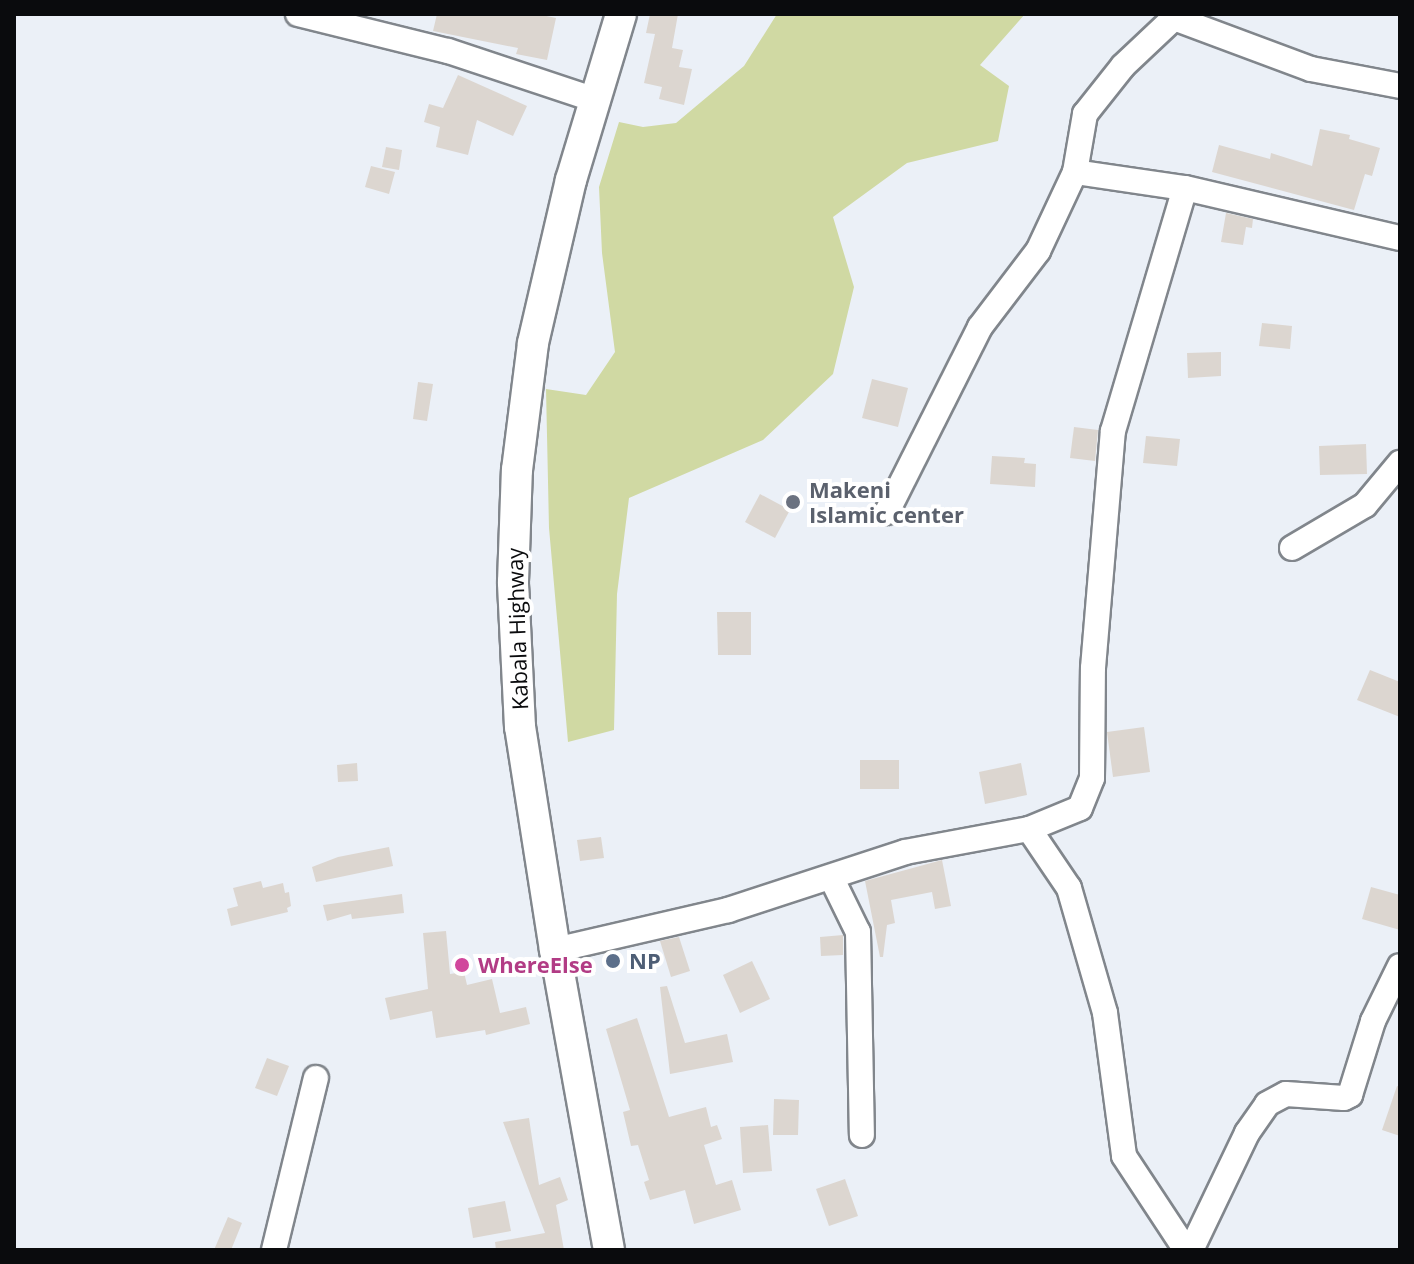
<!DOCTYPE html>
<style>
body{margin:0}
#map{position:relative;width:1414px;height:1264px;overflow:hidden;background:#ebf0f7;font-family:"Open Sans",sans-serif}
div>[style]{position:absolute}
.green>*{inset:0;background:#d0d9a3}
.building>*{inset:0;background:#dcd6d0}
.roads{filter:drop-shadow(2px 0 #81868c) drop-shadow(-2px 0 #81868c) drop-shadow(0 2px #81868c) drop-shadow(0 -2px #81868c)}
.minor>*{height:24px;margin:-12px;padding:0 12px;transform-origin:12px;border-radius:12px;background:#fff}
.major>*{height:30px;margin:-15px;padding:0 15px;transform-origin:15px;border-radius:15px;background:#fff}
.dots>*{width:22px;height:22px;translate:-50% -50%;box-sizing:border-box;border:4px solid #fff;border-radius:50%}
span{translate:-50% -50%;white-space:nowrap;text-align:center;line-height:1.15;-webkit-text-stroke:8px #fff;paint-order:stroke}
.worship-label{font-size:22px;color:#5b616d;font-weight:700}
.left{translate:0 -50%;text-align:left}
.street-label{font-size:22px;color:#0a0b0d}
.service-label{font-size:22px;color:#4e5e75;font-weight:700}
.hotel-label{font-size:22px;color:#b23c85;font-weight:700}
.frame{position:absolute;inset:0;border:16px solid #0a0b0d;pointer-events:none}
</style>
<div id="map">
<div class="green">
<i style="clip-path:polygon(777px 14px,1025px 14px,980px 65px,1009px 86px,998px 141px,907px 163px,833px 217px,854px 287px,833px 374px,763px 440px,629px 498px,617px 594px,614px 730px,568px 742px,549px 528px,546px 389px,586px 395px,615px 352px,602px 253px,599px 187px,619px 122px,643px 127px,676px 123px,744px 66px)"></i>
</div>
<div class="building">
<i style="clip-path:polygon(437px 14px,537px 14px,556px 18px,547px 60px,516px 54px,518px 48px,433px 31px)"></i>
<i style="clip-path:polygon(650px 14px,678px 14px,672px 48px,683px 50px,679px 67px,692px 69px,684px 105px,659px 99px,662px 87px,644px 83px,655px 34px,646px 33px)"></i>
<i style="clip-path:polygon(458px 75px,527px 106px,513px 136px,477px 120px,468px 155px,436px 147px,440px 127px,424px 122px,429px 104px,443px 108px)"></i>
<i style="clip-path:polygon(1320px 129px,1350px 135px,1349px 139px,1380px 148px,1372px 176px,1365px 174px,1354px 210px,1212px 172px,1219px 145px,1270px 159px,1271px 153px,1312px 166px)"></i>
<i style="clip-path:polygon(386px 147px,402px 150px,399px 170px,382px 167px)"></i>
<i style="clip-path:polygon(371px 166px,395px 172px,389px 194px,365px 187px)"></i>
<i style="clip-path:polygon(1226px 213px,1253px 219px,1252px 228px,1246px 227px,1243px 245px,1221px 242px)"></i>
<i style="clip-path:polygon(1262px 323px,1292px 326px,1290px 349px,1259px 346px)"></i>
<i style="clip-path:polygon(1221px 352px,1221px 376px,1188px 378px,1187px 353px)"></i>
<i style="clip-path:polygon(872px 379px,908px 388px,898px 427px,862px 418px)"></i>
<i style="clip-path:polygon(418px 382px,433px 384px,427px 421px,413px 419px)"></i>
<i style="clip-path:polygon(1074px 427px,1098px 430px,1095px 461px,1070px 458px)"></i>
<i style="clip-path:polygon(1146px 436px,1180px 439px,1177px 466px,1143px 463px)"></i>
<i style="clip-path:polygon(1366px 444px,1367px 474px,1320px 475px,1319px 446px)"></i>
<i style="clip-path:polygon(992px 456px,1025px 458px,1024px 463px,1036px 464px,1035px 487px,990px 484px)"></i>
<i style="clip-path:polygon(760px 494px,790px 510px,775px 538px,745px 522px)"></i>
<i style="clip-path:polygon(717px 612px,751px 612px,751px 655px,718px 655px)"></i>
<i style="clip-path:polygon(1370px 670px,1400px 682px,1400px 717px,1357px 700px)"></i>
<i style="clip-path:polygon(1144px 727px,1150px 772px,1113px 777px,1107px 732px)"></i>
<i style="clip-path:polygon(860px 760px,899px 760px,899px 789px,860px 789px)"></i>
<i style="clip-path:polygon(357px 763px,358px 781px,338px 782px,337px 765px)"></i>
<i style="clip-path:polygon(1021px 763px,1027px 795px,985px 804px,979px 772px)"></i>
<i style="clip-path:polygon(601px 837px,604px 858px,580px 861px,577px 840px)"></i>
<i style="clip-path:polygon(389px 847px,393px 866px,316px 882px,312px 867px,338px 857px)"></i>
<i style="clip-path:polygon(942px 860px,951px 906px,935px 909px,932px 892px,891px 900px,895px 923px,887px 925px,883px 957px,880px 957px,865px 881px)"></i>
<i style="clip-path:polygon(261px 881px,263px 888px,283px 883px,285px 893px,289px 892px,291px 906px,287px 908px,288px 912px,231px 926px,227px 909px,238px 906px,233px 888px)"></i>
<i style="clip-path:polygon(1371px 887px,1400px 895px,1400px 930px,1362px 919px)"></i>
<i style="clip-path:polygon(402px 894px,404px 913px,352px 919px,351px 914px,327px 921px,323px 905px)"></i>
<i style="clip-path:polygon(446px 931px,450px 974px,464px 972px,467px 985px,492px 979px,500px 1013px,526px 1007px,530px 1024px,486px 1035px,485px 1030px,436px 1038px,432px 1011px,390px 1020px,385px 998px,428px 989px,423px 933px)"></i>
<i style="clip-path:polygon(843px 935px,843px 955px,821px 956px,820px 937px)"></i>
<i style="clip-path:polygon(679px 937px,690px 971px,671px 977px,660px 941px)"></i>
<i style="clip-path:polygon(752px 961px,770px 999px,740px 1013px,723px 975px)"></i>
<i style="clip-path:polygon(667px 986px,685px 1043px,727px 1034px,733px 1062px,670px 1074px,660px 987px)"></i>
<i style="clip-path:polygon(637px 1018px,669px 1117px,706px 1107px,711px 1127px,717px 1125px,722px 1139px,704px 1145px,716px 1185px,732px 1180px,741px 1210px,694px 1224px,685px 1190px,650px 1200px,644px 1182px,649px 1180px,638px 1145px,631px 1146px,623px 1112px,630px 1110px,606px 1029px)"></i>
<i style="clip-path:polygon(267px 1058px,289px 1066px,277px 1096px,255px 1088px)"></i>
<i style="clip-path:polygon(1397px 1086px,1400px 1087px,1400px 1136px,1382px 1130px)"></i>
<i style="clip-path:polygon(774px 1099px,799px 1100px,798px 1135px,773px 1135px)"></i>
<i style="clip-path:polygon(529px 1118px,539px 1185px,560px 1177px,568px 1200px,556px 1205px,564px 1250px,496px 1250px,495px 1242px,545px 1233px,503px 1122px)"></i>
<i style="clip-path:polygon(768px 1125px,772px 1171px,743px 1173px,740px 1127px)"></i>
<i style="clip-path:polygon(845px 1179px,858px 1216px,829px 1226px,816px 1189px)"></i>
<i style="clip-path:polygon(505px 1201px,511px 1231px,473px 1238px,468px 1208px)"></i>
<i style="clip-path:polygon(228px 1217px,242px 1223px,231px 1250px,214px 1250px)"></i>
</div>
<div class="roads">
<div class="minor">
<i style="left:298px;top:14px;width:154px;rotate:13.9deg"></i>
<i style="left:448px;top:51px;width:155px;rotate:18.4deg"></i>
<i style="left:1174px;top:14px;width:4px;rotate:90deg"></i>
<i style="left:1174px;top:18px;width:146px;rotate:20.4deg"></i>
<i style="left:1311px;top:69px;width:91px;rotate:10.8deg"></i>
<i style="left:1075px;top:172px;width:111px;rotate:8.3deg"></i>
<i style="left:1185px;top:188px;width:221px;rotate:13.1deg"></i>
<i style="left:887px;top:512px;width:207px;rotate:-63.3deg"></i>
<i style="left:980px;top:327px;width:96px;rotate:-52.7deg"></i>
<i style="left:1038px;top:251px;width:87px;rotate:-64.9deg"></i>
<i style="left:1075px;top:172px;width:59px;rotate:-80.2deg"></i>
<i style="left:1085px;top:114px;width:61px;rotate:-51.6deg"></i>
<i style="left:1123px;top:66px;width:70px;rotate:-43.3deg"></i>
<i style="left:1292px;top:548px;width:85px;rotate:-30.5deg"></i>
<i style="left:1365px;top:505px;width:55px;rotate:-50.2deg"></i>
<i style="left:1029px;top:829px;width:71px;rotate:55.9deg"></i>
<i style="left:1069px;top:888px;width:130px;rotate:73.9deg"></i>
<i style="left:1105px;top:1013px;width:144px;rotate:82.4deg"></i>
<i style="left:1124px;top:1156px;width:113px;rotate:56.6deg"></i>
<i style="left:831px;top:877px;width:61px;rotate:63.9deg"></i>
<i style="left:858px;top:932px;width:203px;rotate:88.9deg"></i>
<i style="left:555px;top:950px;width:178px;rotate:-13deg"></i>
<i style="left:728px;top:910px;width:186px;rotate:-18.1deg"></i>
<i style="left:905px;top:852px;width:126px;rotate:-10.5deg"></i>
<i style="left:1029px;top:829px;width:55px;rotate:-22.4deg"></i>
<i style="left:1080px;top:808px;width:32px;rotate:-68deg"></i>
<i style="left:1092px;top:778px;width:110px;rotate:-89.5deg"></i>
<i style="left:1093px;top:668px;width:238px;rotate:-85.2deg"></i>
<i style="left:1113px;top:431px;width:253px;rotate:-73.5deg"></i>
<i style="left:274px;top:1250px;width:177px;rotate:-76.3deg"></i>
<i style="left:1191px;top:1250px;width:130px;rotate:-64.4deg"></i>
<i style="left:1247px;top:1133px;width:35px;rotate:-55deg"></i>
<i style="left:1267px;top:1104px;width:21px;rotate:-28deg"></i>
<i style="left:1286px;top:1094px;width:58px;rotate:3.9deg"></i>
<i style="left:1344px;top:1098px;width:7px;rotate:-27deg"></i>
<i style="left:1350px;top:1095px;width:77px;rotate:-72.7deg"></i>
<i style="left:1373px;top:1021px;width:61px;rotate:-63.9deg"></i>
</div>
<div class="major">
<i style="left:609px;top:1250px;width:305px;rotate:-100.2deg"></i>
<i style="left:555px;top:950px;width:226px;rotate:-98.9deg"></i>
<i style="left:520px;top:727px;width:145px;rotate:-92.8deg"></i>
<i style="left:513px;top:582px;width:112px;rotate:-88deg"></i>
<i style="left:517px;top:470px;width:128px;rotate:-82.8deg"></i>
<i style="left:533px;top:343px;width:167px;rotate:-76.9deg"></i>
<i style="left:571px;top:180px;width:173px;rotate:-73.2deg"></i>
</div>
</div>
<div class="dots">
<i style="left:793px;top:502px;background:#6b7280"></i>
<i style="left:613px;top:961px;background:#5c6f8a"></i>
<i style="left:462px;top:965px;background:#d1479c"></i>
</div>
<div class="worship-label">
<span class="left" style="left:809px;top:502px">Makeni<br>Islamic center</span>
</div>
<div class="street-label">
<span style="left:517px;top:629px;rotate:-92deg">Kabala Highway</span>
</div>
<div class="service-label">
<span class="left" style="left:629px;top:961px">NP</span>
</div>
<div class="hotel-label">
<span class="left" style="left:478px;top:965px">WhereElse</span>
</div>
<div class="frame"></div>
</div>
